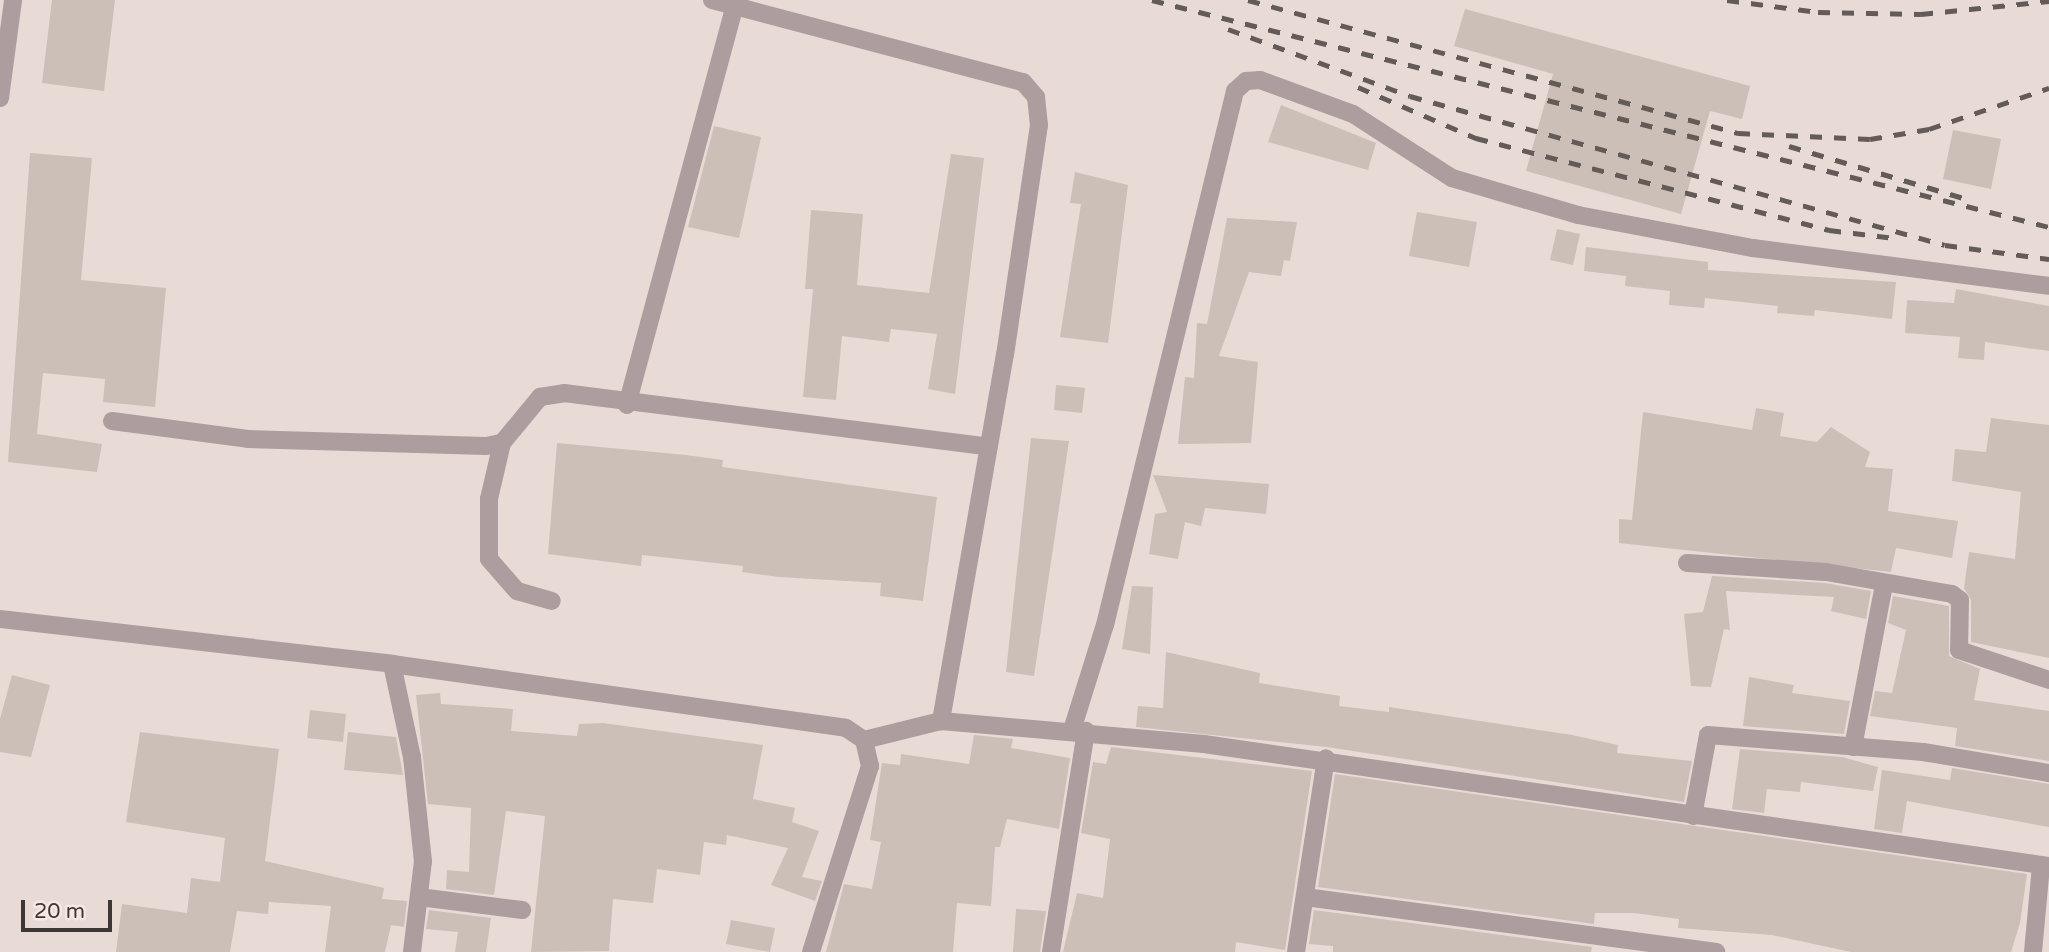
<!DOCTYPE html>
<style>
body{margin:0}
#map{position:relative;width:2049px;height:952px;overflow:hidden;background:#e8dbd6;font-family:"Varela Round",sans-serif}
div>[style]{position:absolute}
.building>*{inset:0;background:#cbbfb8}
.minor>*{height:18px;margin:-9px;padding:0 9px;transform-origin:9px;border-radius:9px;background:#ad9d9f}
.rail>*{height:5px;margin-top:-2.5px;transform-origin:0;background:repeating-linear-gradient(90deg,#625b58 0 12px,transparent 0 24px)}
span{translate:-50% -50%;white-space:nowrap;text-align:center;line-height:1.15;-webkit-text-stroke:5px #f6e8e3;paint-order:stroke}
.scale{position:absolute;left:21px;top:900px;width:91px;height:32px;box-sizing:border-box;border:4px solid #3d3735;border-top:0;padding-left:9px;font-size:21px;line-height:24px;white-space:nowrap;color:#3d3735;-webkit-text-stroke:5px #f6e8e3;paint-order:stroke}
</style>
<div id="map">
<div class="building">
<i style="clip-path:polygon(52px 0,115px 0,104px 91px,42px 83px)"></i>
<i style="clip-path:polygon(1465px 9px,1750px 86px,1742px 119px,1710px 111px,1681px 214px,1526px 171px,1553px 74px,1454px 46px)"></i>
<i style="clip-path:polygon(1281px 105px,1376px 143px,1368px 170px,1268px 142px)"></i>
<i style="clip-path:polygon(714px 126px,761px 137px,739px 238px,688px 227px)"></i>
<i style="clip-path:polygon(1953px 130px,2001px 139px,1991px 189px,1943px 179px)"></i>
<i style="clip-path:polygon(30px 153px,92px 158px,81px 280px,166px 288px,155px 407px,103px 402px,105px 379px,43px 373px,37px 434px,102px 444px,97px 472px,8px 462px)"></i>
<i style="clip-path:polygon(951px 154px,984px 158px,955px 394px,928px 389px,937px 334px,891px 329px,889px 342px,842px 336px,836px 400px,803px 397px,813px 289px,805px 289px,811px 210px,863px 214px,857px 285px,929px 293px)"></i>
<i style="clip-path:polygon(1075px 172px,1128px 185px,1108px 343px,1060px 337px,1081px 204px,1070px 203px)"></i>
<i style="clip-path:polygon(1417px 212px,1477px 222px,1469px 267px,1409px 256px)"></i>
<i style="clip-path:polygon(1227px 218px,1297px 222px,1290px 261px,1284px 260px,1281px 276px,1249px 272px,1219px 356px,1258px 362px,1251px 443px,1178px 444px,1185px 377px,1194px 378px,1197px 323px,1207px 324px)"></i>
<i style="clip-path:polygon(1557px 229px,1580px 234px,1573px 265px,1550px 260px)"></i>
<i style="clip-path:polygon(1586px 247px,1708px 262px,1708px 270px,1896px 282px,1892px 319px,1815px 310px,1814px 316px,1777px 313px,1778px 306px,1705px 298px,1704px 308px,1669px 305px,1670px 291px,1625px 286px,1626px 276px,1584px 271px)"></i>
<i style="clip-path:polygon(1956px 289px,2049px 306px,2049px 351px,1985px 342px,1984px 360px,1958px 358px,1960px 337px,1905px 333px,1907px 300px,1954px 303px)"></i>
<i style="clip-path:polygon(1056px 385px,1085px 388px,1082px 413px,1054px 410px)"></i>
<i style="clip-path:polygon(1756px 408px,1784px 413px,1780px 436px,1817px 442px,1831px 427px,1870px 452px,1865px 467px,1893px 469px,1888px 511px,1958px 521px,1952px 558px,1896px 548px,1891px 572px,1619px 543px,1619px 519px,1632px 520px,1643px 412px,1752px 430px)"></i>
<i style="clip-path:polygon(1991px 418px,2049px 425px,2049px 658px,1971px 642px,1971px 600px,1964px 588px,1969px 552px,2015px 559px,2021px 492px,1952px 481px,1955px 449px,1986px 452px)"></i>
<i style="clip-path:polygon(1031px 438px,1069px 441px,1034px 676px,1006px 672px)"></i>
<i style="clip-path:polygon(557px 443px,686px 455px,723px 460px,722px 467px,937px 497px,923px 601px,880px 596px,881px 583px,779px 577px,742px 572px,743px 566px,642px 555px,641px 566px,548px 554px)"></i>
<i style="clip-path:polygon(1153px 475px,1269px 484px,1266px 514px,1205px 508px,1201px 526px,1185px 522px,1178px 559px,1149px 554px,1155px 514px,1167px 512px)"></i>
<i style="clip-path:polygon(1712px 576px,1825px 583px,1871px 591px,1866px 619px,1831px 611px,1834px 597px,1726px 591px,1730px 630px,1724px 629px,1711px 687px,1691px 686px,1684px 614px,1703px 612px)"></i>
<i style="clip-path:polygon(1132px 586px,1153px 587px,1150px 654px,1122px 649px)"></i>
<i style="clip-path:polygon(1893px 596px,1949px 606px,1949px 656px,1980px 669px,1974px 700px,2049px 711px,2049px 761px,1955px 746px,1957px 728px,1870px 716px,1875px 691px,1892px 693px,1906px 630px,1888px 623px)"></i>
<i style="clip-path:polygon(1166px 652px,1260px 673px,1259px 683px,1340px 696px,1339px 706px,1389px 712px,1389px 707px,1572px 735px,1618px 745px,1617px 753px,1692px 761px,1684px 802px,1327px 747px,1136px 727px,1138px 706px,1163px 708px)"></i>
<i style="clip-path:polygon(12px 675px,50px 685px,31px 757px,0 752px,0 719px)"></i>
<i style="clip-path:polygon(1749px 677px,1794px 685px,1792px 693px,1850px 701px,1844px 734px,1743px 726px)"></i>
<i style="clip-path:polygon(440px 693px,441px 704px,513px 709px,511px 731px,577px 736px,579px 724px,603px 723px,763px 745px,753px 799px,795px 808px,792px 822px,819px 831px,802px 877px,822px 881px,815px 901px,771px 885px,788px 848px,727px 835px,726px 845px,704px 842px,700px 875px,657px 869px,653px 903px,613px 899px,609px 951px,531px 952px,545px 816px,506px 811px,494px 895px,446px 889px,447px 870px,469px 872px,471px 808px,428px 804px,416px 695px)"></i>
<i style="clip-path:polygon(310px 710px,346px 714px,343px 742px,307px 738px)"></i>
<i style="clip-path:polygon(140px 732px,279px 749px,265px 861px,384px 888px,382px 899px,407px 901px,404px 927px,391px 925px,385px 952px,325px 952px,331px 906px,269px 902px,268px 914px,237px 911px,230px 952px,116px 952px,122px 904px,187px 913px,191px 878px,220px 882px,225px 838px,126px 822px)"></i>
<i style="clip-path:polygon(348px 732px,396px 737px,403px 775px,344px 770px)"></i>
<i style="clip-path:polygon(974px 735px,1013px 739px,1011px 748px,1070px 758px,1059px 829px,1007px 819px,1000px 847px,995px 847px,991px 906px,957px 903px,953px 952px,826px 952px,844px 884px,872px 889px,881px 842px,870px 840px,882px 763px,900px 765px,901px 754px,969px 764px)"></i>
<i style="clip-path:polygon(1111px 747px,1312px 771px,1285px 950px,1236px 942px,1235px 952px,1063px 952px,1077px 893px,1103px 898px,1110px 839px,1081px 833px,1093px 762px,1106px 764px)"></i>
<i style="clip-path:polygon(1740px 749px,1842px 757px,1878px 767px,1873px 791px,1801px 782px,1800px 792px,1767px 789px,1764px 813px,1732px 809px)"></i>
<i style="clip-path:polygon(1952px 768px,2049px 784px,2049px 827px,1907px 801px,1902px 833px,1874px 829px,1882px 770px,1950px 780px)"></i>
<i style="clip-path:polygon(1335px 774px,2027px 874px,2020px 923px,2011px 952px,1851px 952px,1772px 935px,1678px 928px,1679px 919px,1634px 913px,1595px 913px,1594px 924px,1318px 887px)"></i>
<i style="clip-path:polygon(1016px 909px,1046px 911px,1040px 952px,1013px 952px)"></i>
<i style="clip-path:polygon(429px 910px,491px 918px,486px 952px,455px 952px,458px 932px,426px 929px)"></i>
<i style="clip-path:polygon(1314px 910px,1592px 947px,1591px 952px,1333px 952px,1333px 946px,1309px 944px)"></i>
<i style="clip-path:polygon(731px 920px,775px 928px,770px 952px,726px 944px)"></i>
</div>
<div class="minor">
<i style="left:712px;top:0;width:322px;rotate:14.8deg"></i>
<i style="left:1023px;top:82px;width:20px;rotate:49deg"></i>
<i style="left:1036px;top:97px;width:28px;rotate:84deg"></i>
<i style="left:1039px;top:125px;width:232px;rotate:98.4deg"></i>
<i style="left:1005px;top:354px;width:373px;rotate:99.9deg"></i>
<i style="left:0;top:98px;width:99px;rotate:-82.4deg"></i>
<i style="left:627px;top:405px;width:413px;rotate:-74.9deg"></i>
<i style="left:112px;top:421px;width:137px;rotate:7.5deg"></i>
<i style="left:248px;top:439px;width:238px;rotate:1.7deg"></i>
<i style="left:486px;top:446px;width:16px;rotate:-11deg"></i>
<i style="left:502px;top:443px;width:60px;rotate:-50.4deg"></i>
<i style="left:540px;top:397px;width:24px;rotate:-9deg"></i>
<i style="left:564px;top:393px;width:428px;rotate:7.2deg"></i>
<i style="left:502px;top:443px;width:57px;rotate:103.1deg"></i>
<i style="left:489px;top:499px;width:60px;rotate:90deg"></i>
<i style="left:489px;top:559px;width:43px;rotate:48.8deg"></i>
<i style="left:517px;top:591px;width:36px;rotate:16deg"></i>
<i style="left:1687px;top:563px;width:139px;rotate:3.7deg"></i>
<i style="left:1826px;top:572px;width:128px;rotate:9.9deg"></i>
<i style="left:1952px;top:594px;width:10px;rotate:37deg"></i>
<i style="left:1960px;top:600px;width:50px;rotate:91.1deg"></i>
<i style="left:1959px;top:650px;width:95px;rotate:18.4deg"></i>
<i style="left:0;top:619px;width:395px;rotate:6.5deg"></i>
<i style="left:392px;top:664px;width:458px;rotate:8deg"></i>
<i style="left:846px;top:728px;width:22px;rotate:34deg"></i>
<i style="left:864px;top:740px;width:27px;rotate:77deg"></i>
<i style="left:870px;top:766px;width:195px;rotate:107.6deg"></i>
<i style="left:392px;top:664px;width:95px;rotate:77.9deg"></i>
<i style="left:412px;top:757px;width:105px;rotate:84deg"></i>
<i style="left:423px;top:861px;width:92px;rotate:96.9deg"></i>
<i style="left:1072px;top:730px;width:110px;rotate:-72.6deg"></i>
<i style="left:1105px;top:625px;width:550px;rotate:-76.32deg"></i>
<i style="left:1235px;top:91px;width:15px;rotate:-42deg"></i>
<i style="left:1246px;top:81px;width:14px;rotate:-4deg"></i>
<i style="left:1260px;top:80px;width:99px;rotate:20.1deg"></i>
<i style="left:1353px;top:114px;width:118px;rotate:32.9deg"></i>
<i style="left:1452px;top:178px;width:131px;rotate:16.4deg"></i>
<i style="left:1578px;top:215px;width:178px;rotate:10.7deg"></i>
<i style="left:1753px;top:248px;width:298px;rotate:7.3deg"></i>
<i style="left:864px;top:740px;width:79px;rotate:-13.9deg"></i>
<i style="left:941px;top:721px;width:264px;rotate:5deg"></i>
<i style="left:1204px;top:744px;width:854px;rotate:8.22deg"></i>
<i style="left:1853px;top:747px;width:166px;rotate:-79.2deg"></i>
<i style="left:1693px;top:816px;width:82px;rotate:-79.5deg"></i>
<i style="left:1708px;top:735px;width:216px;rotate:4.5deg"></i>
<i style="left:1923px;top:752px;width:128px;rotate:9.5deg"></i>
<i style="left:419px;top:897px;width:104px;rotate:7.2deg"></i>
<i style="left:1305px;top:897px;width:415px;rotate:7.6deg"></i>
<i style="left:1051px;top:952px;width:224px;rotate:-81deg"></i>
<i style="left:1296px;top:952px;width:196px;rotate:-81.2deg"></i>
<i style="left:2033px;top:952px;width:87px;rotate:-84.7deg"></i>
</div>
<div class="rail">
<i style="left:1152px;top:0;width:925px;rotate:14.2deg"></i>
<i style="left:1248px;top:0;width:508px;rotate:15.19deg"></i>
<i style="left:1738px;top:133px;width:132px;rotate:2.6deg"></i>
<i style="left:1870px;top:139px;width:60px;rotate:-9.6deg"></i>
<i style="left:1929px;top:129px;width:127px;rotate:-18.9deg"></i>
<i style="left:1727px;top:0;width:92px;rotate:7.5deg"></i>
<i style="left:1818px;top:12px;width:103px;rotate:1.1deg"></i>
<i style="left:1921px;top:14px;width:129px;rotate:-5.8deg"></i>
<i style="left:1228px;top:29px;width:194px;rotate:20.2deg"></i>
<i style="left:1410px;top:96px;width:555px;rotate:15.56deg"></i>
<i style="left:1945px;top:245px;width:105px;rotate:7.7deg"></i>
<i style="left:1358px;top:87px;width:129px;rotate:23.4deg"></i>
<i style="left:1476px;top:138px;width:365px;rotate:14.6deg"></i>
<i style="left:1829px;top:230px;width:66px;rotate:6.9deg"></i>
<i style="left:1789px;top:146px;width:189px;rotate:16.6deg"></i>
</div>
<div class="scale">20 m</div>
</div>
